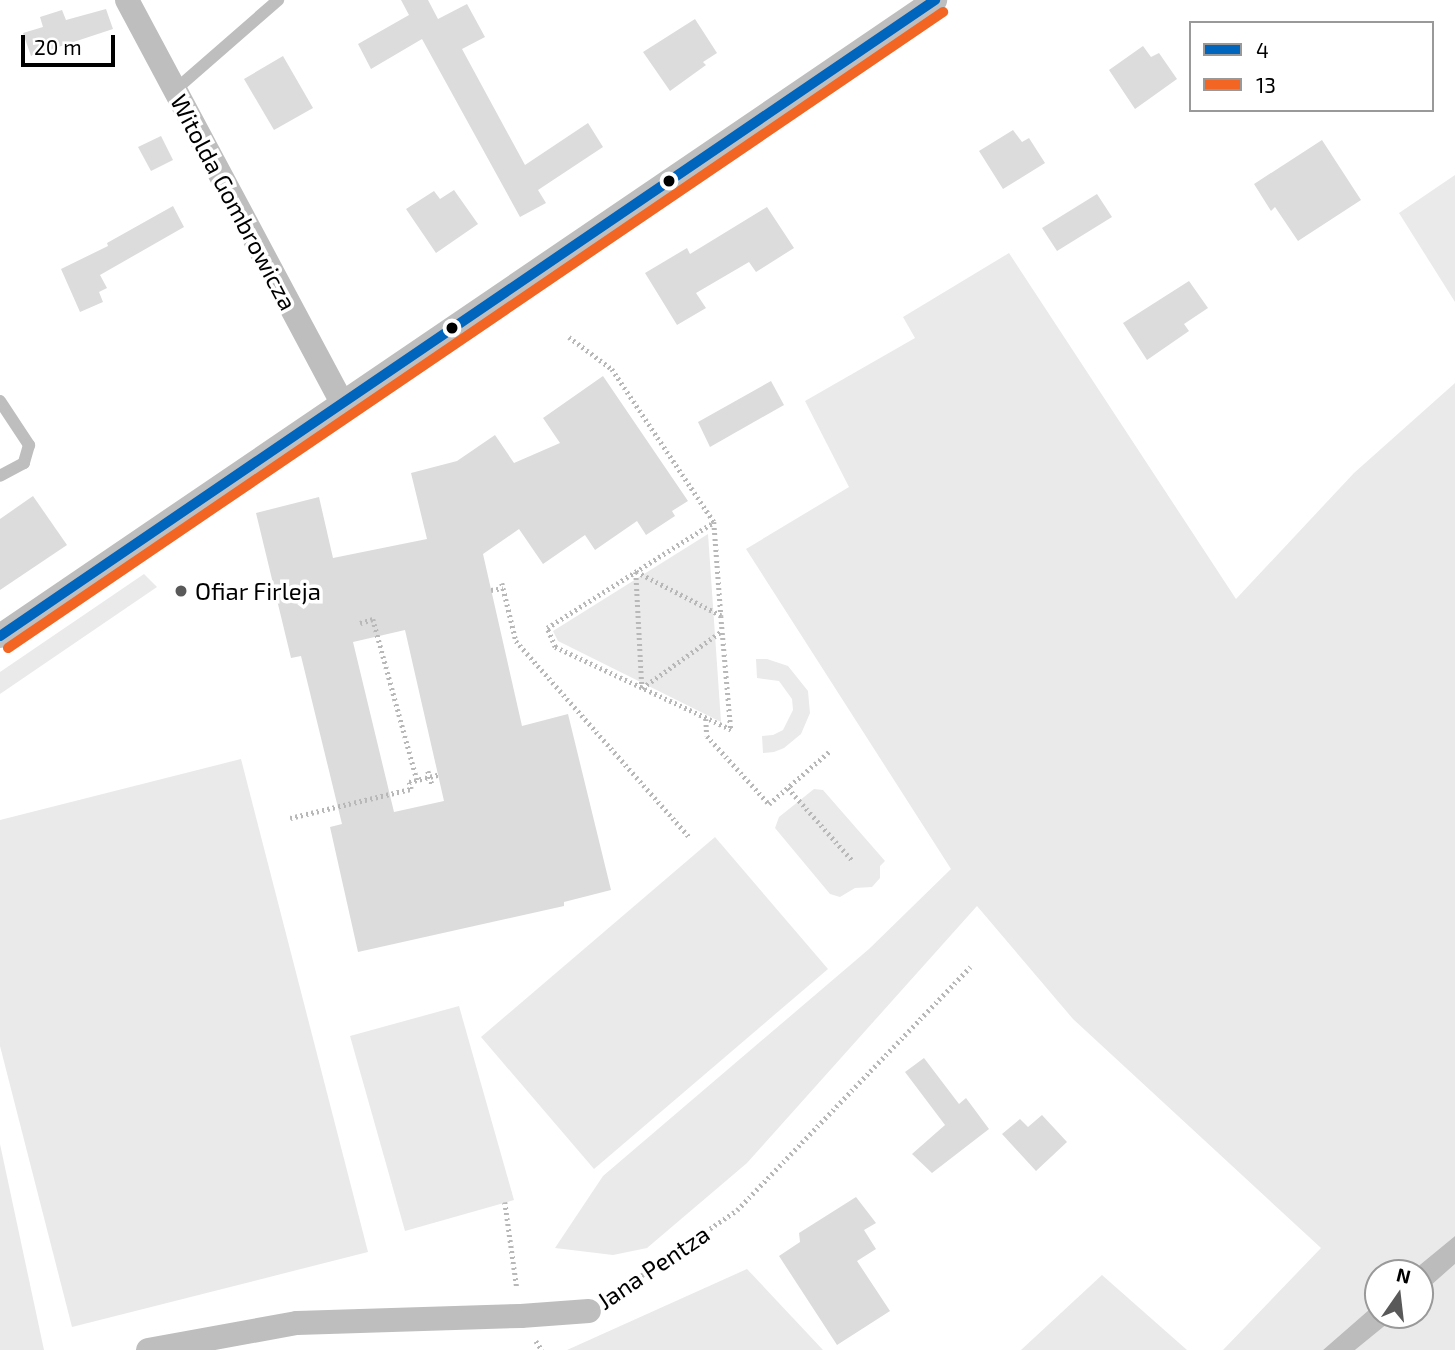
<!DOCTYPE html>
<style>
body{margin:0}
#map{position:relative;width:1455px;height:1350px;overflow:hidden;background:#fff;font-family:"Exo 2",sans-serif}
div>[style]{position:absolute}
.green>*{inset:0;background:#eaeaea}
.water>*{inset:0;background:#bcbcbc}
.building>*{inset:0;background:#dcdcdc}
.path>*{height:4.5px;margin-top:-2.25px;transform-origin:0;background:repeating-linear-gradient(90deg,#b8b8b8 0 2px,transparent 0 5.5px)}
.lane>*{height:12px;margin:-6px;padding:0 6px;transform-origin:6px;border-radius:6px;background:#bebebe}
.street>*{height:24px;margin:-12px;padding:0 12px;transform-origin:12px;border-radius:12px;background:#bebebe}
.bus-1>*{height:10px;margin:-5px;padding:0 5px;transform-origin:5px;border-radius:5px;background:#0065bd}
.bus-2>*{height:10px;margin:-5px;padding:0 5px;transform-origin:5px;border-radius:5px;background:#f26522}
.dots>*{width:19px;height:19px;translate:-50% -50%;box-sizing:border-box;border:4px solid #fff;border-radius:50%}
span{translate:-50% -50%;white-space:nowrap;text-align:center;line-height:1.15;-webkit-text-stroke:7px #fff;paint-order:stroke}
.street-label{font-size:24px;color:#000}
.poi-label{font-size:24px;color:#000}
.left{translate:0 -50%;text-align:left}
.legend{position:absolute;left:1189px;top:21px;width:245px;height:91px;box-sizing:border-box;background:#fff;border:2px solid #999;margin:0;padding:9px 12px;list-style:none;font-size:21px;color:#000}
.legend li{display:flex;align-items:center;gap:14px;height:35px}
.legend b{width:35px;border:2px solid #999}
.north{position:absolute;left:1364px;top:1259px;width:70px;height:70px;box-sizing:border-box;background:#fff;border:2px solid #999;border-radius:50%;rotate:14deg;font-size:19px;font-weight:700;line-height:28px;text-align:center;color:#000}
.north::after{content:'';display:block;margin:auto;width:24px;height:32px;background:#595959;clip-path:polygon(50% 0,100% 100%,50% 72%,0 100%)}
.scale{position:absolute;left:21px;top:35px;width:94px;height:32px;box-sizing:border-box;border:4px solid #000;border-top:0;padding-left:9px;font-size:21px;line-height:24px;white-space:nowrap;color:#000;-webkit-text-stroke:5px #fff;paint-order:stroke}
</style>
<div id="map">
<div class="green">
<i style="clip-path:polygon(1455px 175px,1455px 302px,1399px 213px)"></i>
<i style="clip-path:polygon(1009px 253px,1236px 599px,1354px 473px,1455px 383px,1455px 1236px,1410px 1273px,1378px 1273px,1378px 1302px,1323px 1350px,1223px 1350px,1321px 1248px,1073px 1019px,977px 906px,747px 1163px,647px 1248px,613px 1255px,555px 1248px,603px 1176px,869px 949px,951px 869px,746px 549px,849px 487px,805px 401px,915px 338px,903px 317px)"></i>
<i style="clip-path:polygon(708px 534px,721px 722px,558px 641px,553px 631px)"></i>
<i style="clip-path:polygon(144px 574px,157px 587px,0 694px,0 672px)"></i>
<i style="clip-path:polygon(756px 659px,767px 659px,788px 666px,808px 691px,810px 713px,801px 734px,784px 748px,774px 752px,763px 753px,762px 736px,773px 735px,783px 730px,793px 710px,792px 699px,779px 681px,757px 678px)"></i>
<i style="clip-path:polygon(241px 759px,368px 1252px,72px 1327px,0 1046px,0 820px)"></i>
<i style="clip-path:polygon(814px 789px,823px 790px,885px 861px,880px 866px,880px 878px,872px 887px,855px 888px,840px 897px,830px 894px,775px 828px,779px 817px)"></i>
<i style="clip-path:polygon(715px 837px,828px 969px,594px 1169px,481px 1037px)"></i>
<i style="clip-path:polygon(459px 1006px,514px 1200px,405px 1231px,350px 1036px)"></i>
<i style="clip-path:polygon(0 1144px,44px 1350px,0 1350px)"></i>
<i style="clip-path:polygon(1455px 1264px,1455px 1350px,1355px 1350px,1398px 1315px,1420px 1315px,1420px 1295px)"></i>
<i style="clip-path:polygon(747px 1269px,823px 1350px,567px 1350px)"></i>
<i style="clip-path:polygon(1102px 1275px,1187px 1350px,1021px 1350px)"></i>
</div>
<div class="water">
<i style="clip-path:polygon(1455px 1236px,1455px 1264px,1420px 1295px,1420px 1273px,1410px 1273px)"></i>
<i style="clip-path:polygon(1378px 1302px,1378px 1315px,1398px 1315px,1355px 1350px,1323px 1350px)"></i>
</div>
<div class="building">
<i style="clip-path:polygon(401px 0,428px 0,438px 19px,467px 4px,485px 37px,462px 49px,525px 165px,588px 123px,603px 147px,538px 190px,546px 203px,520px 217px,422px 39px,371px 69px,358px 44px,409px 15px)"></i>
<i style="clip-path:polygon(106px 9px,113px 29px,31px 56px,23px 33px,43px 27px,40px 17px,62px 10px,66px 20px)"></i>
<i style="clip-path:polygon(695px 19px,717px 53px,703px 62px,706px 65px,670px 91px,643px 52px)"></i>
<i style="clip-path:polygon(1143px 46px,1151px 57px,1159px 53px,1177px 79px,1135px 109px,1109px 70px)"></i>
<i style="clip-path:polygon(283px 56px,313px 108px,274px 130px,244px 79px)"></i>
<i style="clip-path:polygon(1013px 130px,1022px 142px,1029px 138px,1045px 163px,1003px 189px,979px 151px)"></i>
<i style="clip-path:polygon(161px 136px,173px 160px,151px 171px,138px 147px)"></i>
<i style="clip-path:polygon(1322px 140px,1361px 200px,1298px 241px,1275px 207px,1271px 211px,1254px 184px)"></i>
<i style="clip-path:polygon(454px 190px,478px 224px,436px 253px,406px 209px,434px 191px,440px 199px)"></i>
<i style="clip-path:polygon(1097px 194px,1112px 217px,1057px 251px,1042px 228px)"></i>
<i style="clip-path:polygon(173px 206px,184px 227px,100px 275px,107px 288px,99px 292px,103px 302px,80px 312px,61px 269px,108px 246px,107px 243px)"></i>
<i style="clip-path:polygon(767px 207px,794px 248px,756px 272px,749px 262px,696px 293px,706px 308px,677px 325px,645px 273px,687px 248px,690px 254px)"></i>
<i style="clip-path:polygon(1189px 281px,1208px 308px,1184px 324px,1189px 331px,1147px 360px,1123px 323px)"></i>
<i style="clip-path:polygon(evenodd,603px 376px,688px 501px,672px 511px,675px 516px,646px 535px,637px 521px,595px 550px,585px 535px,543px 564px,519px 529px,483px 554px,522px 726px,568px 714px,611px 890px,564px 902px,564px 906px,358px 952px,330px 827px,342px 824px,301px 656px,291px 658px,256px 513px,319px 497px,333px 558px,427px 539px,411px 473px,457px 461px,495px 435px,514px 463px,560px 443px,543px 418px,603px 376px,405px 630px,444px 801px,394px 812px,353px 642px,405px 630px)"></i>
<i style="clip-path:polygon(771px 381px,784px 405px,710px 447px,698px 422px)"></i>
<i style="clip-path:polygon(33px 496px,67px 545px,0 590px,0 519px)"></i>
<i style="clip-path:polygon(924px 1058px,959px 1104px,966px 1098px,989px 1129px,932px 1173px,912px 1154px,945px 1125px,905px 1072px)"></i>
<i style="clip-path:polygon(1042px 1115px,1067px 1142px,1036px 1171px,1002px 1134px,1020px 1119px,1028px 1127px)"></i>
<i style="clip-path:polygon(856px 1197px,876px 1223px,864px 1230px,876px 1249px,857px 1261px,890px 1311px,837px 1345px,779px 1256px,800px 1242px,799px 1233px)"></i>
</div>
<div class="path">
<i style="left:569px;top:337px;width:54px;rotate:36.7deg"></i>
<i style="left:612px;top:369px;width:184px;rotate:56.3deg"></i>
<i style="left:714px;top:522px;width:94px;rotate:85.7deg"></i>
<i style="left:721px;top:616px;width:114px;rotate:85deg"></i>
<i style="left:731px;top:730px;width:195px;rotate:-154.8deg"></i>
<i style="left:555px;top:647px;width:21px;rotate:-113deg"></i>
<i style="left:547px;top:628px;width:198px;rotate:-32.4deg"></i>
<i style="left:502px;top:583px;width:60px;rotate:76.4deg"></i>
<i style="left:516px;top:641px;width:263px;rotate:48.5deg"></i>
<i style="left:491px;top:590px;width:12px;rotate:-9deg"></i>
<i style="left:721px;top:616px;width:96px;rotate:-152.6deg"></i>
<i style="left:636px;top:572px;width:116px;rotate:87deg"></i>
<i style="left:642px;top:688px;width:98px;rotate:-35.5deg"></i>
<i style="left:360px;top:623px;width:14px;rotate:-17deg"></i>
<i style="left:373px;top:619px;width:167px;rotate:74.7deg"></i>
<i style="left:706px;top:719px;width:17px;rotate:87deg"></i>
<i style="left:707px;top:736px;width:92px;rotate:47.6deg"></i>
<i style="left:769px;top:804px;width:82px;rotate:-41.1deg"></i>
<i style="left:428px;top:771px;width:14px;rotate:73deg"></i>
<i style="left:788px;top:788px;width:96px;rotate:48.4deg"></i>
<i style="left:290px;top:818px;width:124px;rotate:-13.5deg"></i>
<i style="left:411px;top:789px;width:7px;rotate:-106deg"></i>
<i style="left:409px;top:782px;width:30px;rotate:-14deg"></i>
<i style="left:505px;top:1202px;width:87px;rotate:82.1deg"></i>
<i style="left:610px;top:1297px;width:154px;rotate:-34.4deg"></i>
<i style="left:737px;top:1210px;width:337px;rotate:-46.2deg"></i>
<i style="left:536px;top:1341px;width:11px;rotate:56deg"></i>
</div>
<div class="lane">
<i style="left:175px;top:90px;width:137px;rotate:-41.1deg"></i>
<i style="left:0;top:401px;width:53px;rotate:56.6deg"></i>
<i style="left:29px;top:445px;width:19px;rotate:106deg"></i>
<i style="left:24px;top:463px;width:27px;rotate:152deg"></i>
</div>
<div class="street">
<i style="left:127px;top:0;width:457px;rotate:61.9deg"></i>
<i style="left:0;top:636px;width:1131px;rotate:-34.22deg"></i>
<i style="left:148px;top:1350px;width:151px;rotate:-10.3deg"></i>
<i style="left:297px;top:1323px;width:224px;rotate:-1.8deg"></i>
<i style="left:521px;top:1316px;width:68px;rotate:-4.2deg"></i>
</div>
<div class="bus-1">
<i style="left:0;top:636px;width:1131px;rotate:-34.22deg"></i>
</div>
<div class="bus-2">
<i style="left:8px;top:648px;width:1131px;rotate:-34.22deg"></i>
</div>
<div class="dots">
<i style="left:669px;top:181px;background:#000"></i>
<i style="left:452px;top:328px;background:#000"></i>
<i style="left:181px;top:591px;background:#595959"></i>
</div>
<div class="street-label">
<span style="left:234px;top:202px;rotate:62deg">Witolda Gombrowicza</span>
<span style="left:653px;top:1267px;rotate:-34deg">Jana Pentza</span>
</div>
<div class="poi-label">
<span class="left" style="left:195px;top:591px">Ofiar Firleja</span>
</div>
<ul class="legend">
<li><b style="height:9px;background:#0065bd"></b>4</li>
<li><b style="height:9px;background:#f26522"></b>13</li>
</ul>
<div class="north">N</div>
<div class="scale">20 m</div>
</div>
